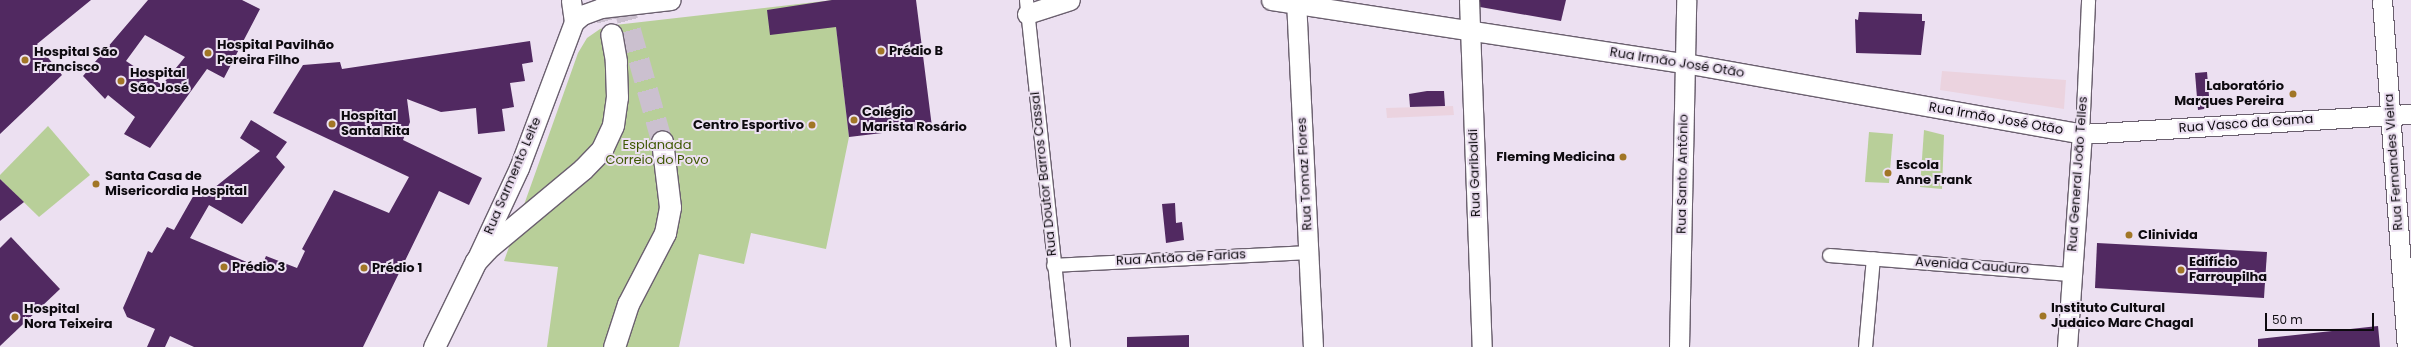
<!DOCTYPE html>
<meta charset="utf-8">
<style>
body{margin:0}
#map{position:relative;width:2411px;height:347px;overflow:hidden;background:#ece0f1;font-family:Poppins,sans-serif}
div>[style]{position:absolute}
.commercial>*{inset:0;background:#ebd3df}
.green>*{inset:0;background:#b8cf99}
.building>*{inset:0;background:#512961}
.primary-tunnel>*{height:21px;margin-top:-10.5px;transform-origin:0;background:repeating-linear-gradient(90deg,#cbc0cf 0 21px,transparent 0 31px)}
.roads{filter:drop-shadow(1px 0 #6b606f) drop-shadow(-1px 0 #6b606f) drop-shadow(0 1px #6b606f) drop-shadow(0 -1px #6b606f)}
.street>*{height:13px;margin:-6.5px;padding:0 6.5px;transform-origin:6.5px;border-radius:6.5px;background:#fff}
.secondary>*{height:19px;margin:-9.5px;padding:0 9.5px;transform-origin:9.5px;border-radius:9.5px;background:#fff}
.primary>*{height:21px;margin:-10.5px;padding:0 10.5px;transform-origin:10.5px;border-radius:10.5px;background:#fff}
.dots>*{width:11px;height:11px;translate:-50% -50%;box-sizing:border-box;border:2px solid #ece0f1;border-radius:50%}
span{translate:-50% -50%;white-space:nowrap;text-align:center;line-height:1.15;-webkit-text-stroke:4px #ece0f1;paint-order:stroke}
.poi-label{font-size:13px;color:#0d0a0f;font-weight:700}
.left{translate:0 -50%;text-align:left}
.right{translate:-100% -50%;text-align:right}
.street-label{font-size:13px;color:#0d0a0f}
.park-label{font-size:13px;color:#3f5803}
.scale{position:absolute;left:2265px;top:313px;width:109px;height:18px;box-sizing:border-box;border:2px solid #0d0a0f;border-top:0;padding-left:5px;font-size:12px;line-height:14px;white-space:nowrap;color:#0d0a0f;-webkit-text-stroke:3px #ece0f1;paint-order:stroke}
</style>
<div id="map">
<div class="commercial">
<i style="clip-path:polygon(1942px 71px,2066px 80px,2064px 109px,1940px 90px)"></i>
<i style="clip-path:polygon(1453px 106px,1454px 115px,1387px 118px,1386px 108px)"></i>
</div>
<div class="green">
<i style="clip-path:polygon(833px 0,849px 137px,826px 249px,751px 233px,744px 264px,699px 254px,679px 347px,547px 347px,558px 267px,504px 261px,578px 53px,587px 38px,600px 29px,615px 25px)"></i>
<i style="clip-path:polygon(48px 126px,90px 175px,39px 217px,0 179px,0 175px)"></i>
<i style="clip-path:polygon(1924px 130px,1944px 135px,1942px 189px,1920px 187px)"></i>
<i style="clip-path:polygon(1869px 132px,1893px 134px,1889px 183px,1865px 182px)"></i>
</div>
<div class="building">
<i style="clip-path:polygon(0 0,91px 0,37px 44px,62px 75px,0 134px)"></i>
<i style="clip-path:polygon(evenodd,148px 0,242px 0,260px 9px,224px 78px,207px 69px,150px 148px,124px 134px,135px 117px,108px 95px,105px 99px,83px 76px,148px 0,145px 35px,185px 57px,162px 85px,126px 61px,145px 35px)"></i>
<i style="clip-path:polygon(832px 0,916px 0,932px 127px,849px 137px,836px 27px,770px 35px,767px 10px)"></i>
<i style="clip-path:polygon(1480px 0,1566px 0,1561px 21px,1480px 7px)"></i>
<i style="clip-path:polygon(1859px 12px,1922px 14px,1922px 21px,1925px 21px,1921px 55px,1856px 53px,1855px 19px,1858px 20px)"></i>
<i style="clip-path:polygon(530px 41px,533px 62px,522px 64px,525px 81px,510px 83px,514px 107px,502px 109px,505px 131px,478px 134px,476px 108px,441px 112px,407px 99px,410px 122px,403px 140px,482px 178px,469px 205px,439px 191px,363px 347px,194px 347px,170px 336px,165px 347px,147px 347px,155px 329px,127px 317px,123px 308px,148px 251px,152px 253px,167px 227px,174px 230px,199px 186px,209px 192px,260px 151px,240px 138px,251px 120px,287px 142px,276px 157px,285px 167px,242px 224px,209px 205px,190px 238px,261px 268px,266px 256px,297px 268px,305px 251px,302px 249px,334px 190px,389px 213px,409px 177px,273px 113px,303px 65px,340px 62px,342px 69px)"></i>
<i style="clip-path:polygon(2207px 72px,2210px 108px,2198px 110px,2195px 73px)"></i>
<i style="clip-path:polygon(1427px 91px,1444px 91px,1445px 106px,1410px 107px,1409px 94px)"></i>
<i style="clip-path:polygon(0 179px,24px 202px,0 221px)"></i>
<i style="clip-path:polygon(1175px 203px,1176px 223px,1182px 222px,1184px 240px,1166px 243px,1162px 204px)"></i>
<i style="clip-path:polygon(11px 237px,60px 289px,0 346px,0 248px)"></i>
<i style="clip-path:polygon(2097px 243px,2267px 252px,2264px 298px,2095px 288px)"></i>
<i style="clip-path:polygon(2378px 326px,2380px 347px,2258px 347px,2258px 339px)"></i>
<i style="clip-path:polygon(1189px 335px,1189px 347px,1127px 347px,1127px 337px)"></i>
</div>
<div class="primary-tunnel">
<i style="left:602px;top:0;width:35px;rotate:75deg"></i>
<i style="left:622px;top:0;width:147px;rotate:74.2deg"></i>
</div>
<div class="roads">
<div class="street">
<i style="left:1026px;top:0;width:349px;rotate:83.9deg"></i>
<i style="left:2082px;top:134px;width:134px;rotate:-87.4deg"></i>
<i style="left:1829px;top:255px;width:244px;rotate:4.5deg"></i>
<i style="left:1053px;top:265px;width:255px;rotate:-2.9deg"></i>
<i style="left:1865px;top:347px;width:89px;rotate:-84.9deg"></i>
</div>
<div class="secondary">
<i style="left:1271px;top:0;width:419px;rotate:8.7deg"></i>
<i style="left:1685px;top:63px;width:403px;rotate:10.1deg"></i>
<i style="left:2082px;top:134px;width:330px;rotate:-3.5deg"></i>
<i style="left:1296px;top:0;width:347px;rotate:87.2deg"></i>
<i style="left:1469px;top:0;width:347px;rotate:87.9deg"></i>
<i style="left:2382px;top:0;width:348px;rotate:85.9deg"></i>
<i style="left:1027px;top:14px;width:45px;rotate:-18deg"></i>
<i style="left:574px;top:22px;width:11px;rotate:-41deg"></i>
<i style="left:582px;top:15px;width:20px;rotate:-20deg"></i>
<i style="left:601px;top:8px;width:70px;rotate:-6.5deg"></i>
<i style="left:477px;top:258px;width:99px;rotate:-65deg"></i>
<i style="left:519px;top:168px;width:156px;rotate:-69.4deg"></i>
<i style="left:574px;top:22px;width:22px;rotate:-98deg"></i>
<i style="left:1679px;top:347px;width:347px;rotate:-88.8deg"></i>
<i style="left:2067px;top:347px;width:214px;rotate:-86deg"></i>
</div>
<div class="primary">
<i style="left:434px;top:347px;width:96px;rotate:-64deg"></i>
<i style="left:476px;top:261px;width:16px;rotate:-47deg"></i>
<i style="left:487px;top:249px;width:125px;rotate:-39.8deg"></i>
<i style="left:583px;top:169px;width:28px;rotate:-46deg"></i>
<i style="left:602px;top:149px;width:26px;rotate:-65deg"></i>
<i style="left:613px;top:125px;width:28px;rotate:-82deg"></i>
<i style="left:617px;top:97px;width:36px;rotate:-92deg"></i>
<i style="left:616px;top:61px;width:27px;rotate:-100deg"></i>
<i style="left:614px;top:347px;width:45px;rotate:-72deg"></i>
<i style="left:628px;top:304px;width:80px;rotate:-62.5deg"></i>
<i style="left:665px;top:233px;width:26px;rotate:-79deg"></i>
<i style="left:670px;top:207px;width:66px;rotate:-96.9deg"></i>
</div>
</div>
<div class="dots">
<i style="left:881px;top:51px;background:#a17626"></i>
<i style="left:208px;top:53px;background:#a17626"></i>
<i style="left:25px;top:60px;background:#a17626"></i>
<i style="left:121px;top:81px;background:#a17626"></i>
<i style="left:2293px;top:94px;background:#a17626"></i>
<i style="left:854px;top:120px;background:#a17626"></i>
<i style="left:332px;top:124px;background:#a17626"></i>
<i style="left:812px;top:125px;background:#a17626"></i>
<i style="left:1623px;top:157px;background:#a17626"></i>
<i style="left:1888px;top:173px;background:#a17626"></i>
<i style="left:96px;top:184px;background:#a17626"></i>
<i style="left:2129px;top:235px;background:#a17626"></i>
<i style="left:224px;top:267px;background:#a17626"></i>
<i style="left:364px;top:268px;background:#a17626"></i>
<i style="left:2181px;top:270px;background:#a17626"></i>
<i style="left:2043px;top:316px;background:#a17626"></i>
<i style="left:15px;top:317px;background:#a17626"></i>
</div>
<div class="poi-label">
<span class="left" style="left:217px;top:53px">Hospital Pavilhão<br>Pereira Filho</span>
<span class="left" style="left:889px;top:51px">Prédio B</span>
<span class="left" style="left:34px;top:60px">Hospital São<br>Francisco</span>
<span class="left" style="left:130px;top:81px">Hospital<br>São José</span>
<span class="right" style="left:2284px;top:94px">Laboratório<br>Marques Pereira</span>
<span class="left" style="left:862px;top:120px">Colégio<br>Marista Rosário</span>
<span class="left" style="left:341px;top:124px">Hospital<br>Santa Rita</span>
<span class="right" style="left:804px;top:125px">Centro Esportivo</span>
<span class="right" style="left:1615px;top:157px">Fleming Medicina</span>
<span class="left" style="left:1896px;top:173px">Escola<br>Anne Frank</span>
<span class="left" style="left:105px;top:184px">Santa Casa de<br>Misericordia Hospital</span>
<span class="left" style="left:2138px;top:235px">Clinivida</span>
<span class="left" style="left:2189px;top:270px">Edifício<br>Farroupilha</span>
<span class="left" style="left:232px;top:267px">Prédio 3</span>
<span class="left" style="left:372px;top:268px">Prédio 1</span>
<span class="left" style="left:2051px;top:316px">Instituto Cultural<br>Judaico Marc Chagal</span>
<span class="left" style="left:24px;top:317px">Hospital<br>Nora Teixeira</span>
</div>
<div class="street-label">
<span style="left:1677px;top:63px;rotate:9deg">Rua Irmão José Otão</span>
<span style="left:1996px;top:119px;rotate:10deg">Rua Irmão José Otão</span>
<span style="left:2246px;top:124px;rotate:-4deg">Rua Vasco da Gama</span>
<span style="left:2394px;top:162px;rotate:-94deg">Rua Fernandes Vieira</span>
<span style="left:1475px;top:173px;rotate:-92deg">Rua Garibaldi</span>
<span style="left:1044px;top:174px;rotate:-96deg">Rua Doutor Barros Cassal</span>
<span style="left:1305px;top:174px;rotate:-93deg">Rua Tomaz Flores</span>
<span style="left:1683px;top:174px;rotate:-89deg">Rua Santo Antônio</span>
<span style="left:2078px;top:174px;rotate:-86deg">Rua General João Telles</span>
<span style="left:513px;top:176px;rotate:-67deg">Rua Sarmento Leite</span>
<span style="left:1181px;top:258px;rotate:-3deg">Rua Antão de Farias</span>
<span style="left:1972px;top:266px;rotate:4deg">Avenida Cauduro</span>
</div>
<div class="park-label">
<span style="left:657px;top:153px">Esplanada<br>Correio do Povo</span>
</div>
<div class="scale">50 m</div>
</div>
